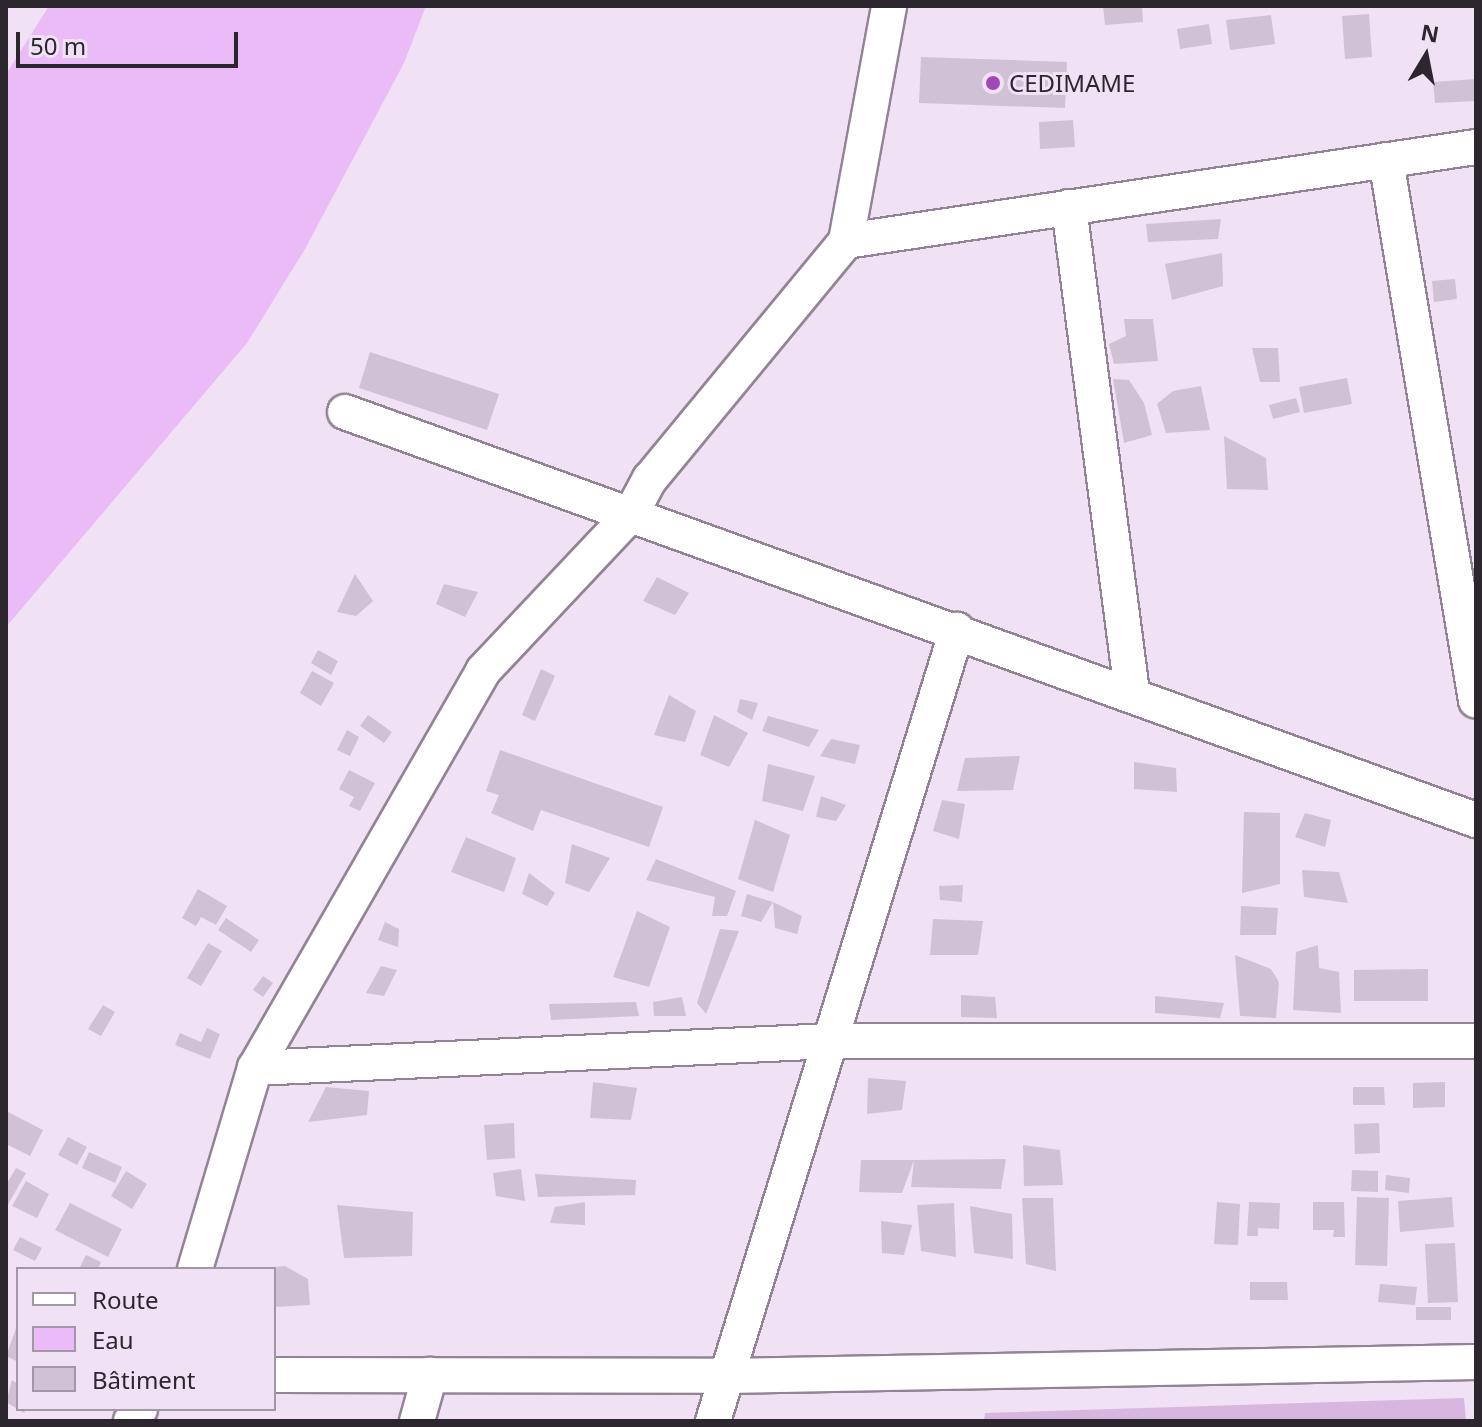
<!DOCTYPE html>
<meta charset="utf-8">
<style>
body{margin:0}
#map{position:relative;width:1482px;height:1427px;overflow:hidden;background:#f0e1f4;font-family:"Noto Sans",sans-serif}
div>[style]{position:absolute}
.green>*{inset:0;background:#d7b7df}
.water>*{inset:0;background:#ebbbf8}
.building>*{inset:0;background:#d0c2d4}
.roads{filter:drop-shadow(2px 0 #928495) drop-shadow(-2px 0 #928495) drop-shadow(0 2px #928495) drop-shadow(0 -2px #928495)}
.minor>*{height:34px;margin:-17px;padding:0 17px;transform-origin:17px;border-radius:17px;background:#fff}
.dots>*{width:22px;height:22px;translate:-50% -50%;box-sizing:border-box;border:4px solid #f0e1f4;border-radius:50%}
span{translate:-50% -50%;white-space:nowrap;text-align:center;line-height:1.15;-webkit-text-stroke:6px #f0e1f4;paint-order:stroke}
.poi-label{font-size:24px;color:#2c272e}
.left{translate:0 -50%;text-align:left}
.frame{position:absolute;inset:0;border:8px solid #2c272e;pointer-events:none}
.legend{position:absolute;left:16px;top:1267px;width:260px;height:144px;box-sizing:border-box;background:#f0e1f4;border:2px solid #a297a5;margin:0;padding:10px 14px;list-style:none;font-size:24px;color:#2c272e}
.legend li{display:flex;align-items:center;gap:16px;height:40px}
.legend b{width:40px;border:2px solid #a297a5}
.north{position:absolute;left:1386px;top:16px;width:80px;height:80px;-webkit-text-stroke:6px #f0e1f4;paint-order:stroke;rotate:10deg;font-size:22px;font-weight:700;line-height:32px;text-align:center;color:#2c272e}
.north::after{content:'';display:block;margin:auto;width:28px;height:36px;background:#2c272e;clip-path:polygon(50% 0,100% 100%,50% 72%,0 100%)}
.scale{position:absolute;left:16px;top:32px;width:222px;height:36px;box-sizing:border-box;border:4px solid #2c272e;border-top:0;padding-left:10px;font-size:24px;line-height:28px;white-space:nowrap;color:#2c272e;-webkit-text-stroke:6px #f0e1f4;paint-order:stroke}
</style>
<div id="map">
<div class="green">
<i style="clip-path:polygon(1464px 1398px,1466px 1421px,984px 1421px,985px 1413px)"></i>
</div>
<div class="water">
<i style="clip-path:polygon(49px 6px,426px 6px,404px 63px,305px 249px,247px 343px,6px 627px,6px 74px)"></i>
</div>
<div class="building">
<i style="clip-path:polygon(1103px 6px,1142px 6px,1143px 22px,1105px 25px)"></i>
<i style="clip-path:polygon(1369px 14px,1372px 57px,1345px 59px,1342px 16px)"></i>
<i style="clip-path:polygon(1271px 15px,1275px 44px,1230px 50px,1226px 20px)"></i>
<i style="clip-path:polygon(1209px 24px,1212px 44px,1180px 49px,1177px 29px)"></i>
<i style="clip-path:polygon(921px 57px,1067px 62px,1065px 108px,919px 103px)"></i>
<i style="clip-path:polygon(1476px 79px,1476px 101px,1435px 103px,1433px 82px)"></i>
<i style="clip-path:polygon(1073px 120px,1075px 147px,1040px 149px,1039px 122px)"></i>
<i style="clip-path:polygon(1221px 219px,1218px 239px,1148px 242px,1146px 224px)"></i>
<i style="clip-path:polygon(1222px 253px,1223px 286px,1172px 300px,1165px 264px)"></i>
<i style="clip-path:polygon(1455px 279px,1457px 299px,1434px 302px,1432px 281px)"></i>
<i style="clip-path:polygon(1124px 319px,1153px 319px,1158px 361px,1114px 364px,1109px 344px,1126px 336px)"></i>
<i style="clip-path:polygon(1252px 348px,1278px 348px,1280px 382px,1260px 382px)"></i>
<i style="clip-path:polygon(370px 352px,499px 394px,487px 430px,359px 388px)"></i>
<i style="clip-path:polygon(1347px 378px,1352px 404px,1304px 413px,1299px 387px)"></i>
<i style="clip-path:polygon(1113px 379px,1129px 380px,1144px 403px,1152px 435px,1124px 443px)"></i>
<i style="clip-path:polygon(1201px 386px,1210px 430px,1166px 433px,1157px 404px,1173px 391px)"></i>
<i style="clip-path:polygon(1296px 398px,1300px 412px,1273px 419px,1269px 405px)"></i>
<i style="clip-path:polygon(1224px 436px,1266px 458px,1268px 490px,1227px 489px)"></i>
<i style="clip-path:polygon(355px 574px,373px 601px,356px 616px,337px 612px)"></i>
<i style="clip-path:polygon(657px 577px,689px 593px,675px 615px,643px 601px)"></i>
<i style="clip-path:polygon(444px 584px,478px 592px,465px 617px,436px 604px)"></i>
<i style="clip-path:polygon(318px 650px,338px 661px,331px 675px,311px 663px)"></i>
<i style="clip-path:polygon(541px 669px,555px 676px,535px 721px,522px 715px)"></i>
<i style="clip-path:polygon(312px 671px,334px 683px,321px 706px,300px 693px)"></i>
<i style="clip-path:polygon(669px 695px,696px 711px,685px 742px,654px 735px)"></i>
<i style="clip-path:polygon(740px 699px,758px 703px,752px 720px,737px 712px)"></i>
<i style="clip-path:polygon(368px 715px,392px 732px,384px 743px,360px 726px)"></i>
<i style="clip-path:polygon(714px 715px,748px 733px,729px 767px,700px 755px)"></i>
<i style="clip-path:polygon(768px 716px,819px 730px,809px 747px,762px 731px)"></i>
<i style="clip-path:polygon(347px 730px,359px 737px,350px 756px,337px 750px)"></i>
<i style="clip-path:polygon(831px 739px,860px 745px,855px 764px,820px 756px)"></i>
<i style="clip-path:polygon(500px 750px,663px 807px,649px 847px,541px 810px,533px 831px,491px 813px,499px 795px,486px 791px)"></i>
<i style="clip-path:polygon(1020px 756px,1013px 790px,957px 791px,965px 758px)"></i>
<i style="clip-path:polygon(1134px 762px,1176px 768px,1177px 792px,1134px 789px)"></i>
<i style="clip-path:polygon(768px 764px,815px 776px,803px 811px,762px 801px)"></i>
<i style="clip-path:polygon(349px 770px,375px 783px,360px 811px,349px 806px,354px 797px,339px 789px)"></i>
<i style="clip-path:polygon(821px 796px,846px 805px,836px 821px,816px 817px)"></i>
<i style="clip-path:polygon(942px 800px,965px 804px,959px 839px,933px 831px)"></i>
<i style="clip-path:polygon(1244px 812px,1280px 813px,1280px 884px,1242px 893px)"></i>
<i style="clip-path:polygon(1305px 813px,1331px 820px,1325px 847px,1295px 837px)"></i>
<i style="clip-path:polygon(755px 820px,790px 835px,773px 892px,738px 879px)"></i>
<i style="clip-path:polygon(466px 837px,516px 858px,504px 892px,451px 872px)"></i>
<i style="clip-path:polygon(572px 844px,610px 858px,589px 892px,565px 883px)"></i>
<i style="clip-path:polygon(656px 859px,736px 891px,727px 916px,712px 916px,715px 897px,646px 880px)"></i>
<i style="clip-path:polygon(1302px 870px,1339px 872px,1348px 903px,1304px 897px)"></i>
<i style="clip-path:polygon(529px 873px,555px 893px,547px 906px,522px 894px)"></i>
<i style="clip-path:polygon(963px 885px,962px 902px,940px 900px,939px 886px)"></i>
<i style="clip-path:polygon(198px 889px,227px 906px,216px 925px,201px 917px,196px 926px,182px 918px)"></i>
<i style="clip-path:polygon(747px 894px,773px 902px,761px 922px,741px 916px)"></i>
<i style="clip-path:polygon(773px 902px,802px 916px,797px 934px,775px 928px)"></i>
<i style="clip-path:polygon(1241px 906px,1278px 908px,1276px 935px,1240px 935px)"></i>
<i style="clip-path:polygon(637px 911px,670px 927px,649px 987px,613px 977px)"></i>
<i style="clip-path:polygon(226px 918px,259px 940px,251px 952px,218px 930px)"></i>
<i style="clip-path:polygon(933px 919px,983px 921px,978px 955px,930px 955px)"></i>
<i style="clip-path:polygon(385px 922px,399px 929px,398px 947px,378px 940px)"></i>
<i style="clip-path:polygon(720px 929px,739px 931px,706px 1014px,697px 1003px)"></i>
<i style="clip-path:polygon(208px 943px,222px 951px,201px 986px,187px 978px)"></i>
<i style="clip-path:polygon(1318px 945px,1319px 968px,1339px 972px,1341px 1013px,1293px 1010px,1296px 952px)"></i>
<i style="clip-path:polygon(1235px 955px,1271px 969px,1279px 982px,1276px 1018px,1240px 1016px)"></i>
<i style="clip-path:polygon(381px 966px,397px 970px,384px 996px,366px 993px)"></i>
<i style="clip-path:polygon(1428px 969px,1428px 1001px,1354px 1001px,1354px 970px)"></i>
<i style="clip-path:polygon(263px 976px,273px 983px,263px 997px,253px 990px)"></i>
<i style="clip-path:polygon(961px 995px,995px 997px,997px 1018px,961px 1017px)"></i>
<i style="clip-path:polygon(1155px 996px,1224px 1003px,1220px 1018px,1155px 1013px)"></i>
<i style="clip-path:polygon(682px 997px,686px 1016px,654px 1016px,653px 1002px)"></i>
<i style="clip-path:polygon(636px 1002px,639px 1016px,551px 1020px,549px 1004px)"></i>
<i style="clip-path:polygon(103px 1005px,115px 1012px,101px 1036px,88px 1029px)"></i>
<i style="clip-path:polygon(207px 1028px,220px 1034px,210px 1059px,175px 1045px,180px 1033px,201px 1042px)"></i>
<i style="clip-path:polygon(868px 1078px,906px 1081px,902px 1110px,867px 1114px)"></i>
<i style="clip-path:polygon(593px 1082px,637px 1088px,631px 1120px,590px 1118px)"></i>
<i style="clip-path:polygon(1445px 1082px,1445px 1107px,1413px 1108px,1413px 1083px)"></i>
<i style="clip-path:polygon(326px 1087px,369px 1091px,367px 1115px,308px 1122px)"></i>
<i style="clip-path:polygon(1353px 1087px,1384px 1087px,1385px 1105px,1353px 1105px)"></i>
<i style="clip-path:polygon(6px 1111px,43px 1130px,30px 1156px,6px 1144px)"></i>
<i style="clip-path:polygon(514px 1123px,515px 1158px,487px 1160px,484px 1125px)"></i>
<i style="clip-path:polygon(1379px 1123px,1380px 1153px,1355px 1154px,1354px 1124px)"></i>
<i style="clip-path:polygon(68px 1137px,87px 1147px,77px 1165px,58px 1155px)"></i>
<i style="clip-path:polygon(1023px 1145px,1060px 1150px,1063px 1185px,1024px 1186px)"></i>
<i style="clip-path:polygon(89px 1152px,122px 1167px,115px 1183px,82px 1168px)"></i>
<i style="clip-path:polygon(1006px 1159px,1001px 1189px,911px 1187px,914px 1160px)"></i>
<i style="clip-path:polygon(861px 1160px,914px 1160px,902px 1193px,859px 1192px)"></i>
<i style="clip-path:polygon(16px 1168px,26px 1173px,6px 1208px,6px 1185px)"></i>
<i style="clip-path:polygon(521px 1169px,525px 1201px,496px 1196px,493px 1173px)"></i>
<i style="clip-path:polygon(1352px 1170px,1378px 1171px,1378px 1192px,1351px 1191px)"></i>
<i style="clip-path:polygon(126px 1171px,147px 1184px,132px 1209px,111px 1196px)"></i>
<i style="clip-path:polygon(535px 1174px,636px 1180px,635px 1195px,538px 1197px)"></i>
<i style="clip-path:polygon(1386px 1175px,1410px 1178px,1409px 1193px,1385px 1190px)"></i>
<i style="clip-path:polygon(26px 1181px,49px 1194px,37px 1218px,12px 1206px)"></i>
<i style="clip-path:polygon(1357px 1197px,1389px 1198px,1387px 1266px,1355px 1265px)"></i>
<i style="clip-path:polygon(1452px 1197px,1454px 1227px,1400px 1232px,1398px 1201px)"></i>
<i style="clip-path:polygon(1022px 1198px,1053px 1198px,1056px 1271px,1026px 1264px)"></i>
<i style="clip-path:polygon(585px 1202px,585px 1225px,550px 1223px,555px 1207px)"></i>
<i style="clip-path:polygon(1217px 1202px,1240px 1204px,1238px 1245px,1214px 1244px)"></i>
<i style="clip-path:polygon(1249px 1202px,1280px 1203px,1279px 1229px,1258px 1228px,1258px 1236px,1247px 1236px)"></i>
<i style="clip-path:polygon(1313px 1202px,1344px 1202px,1345px 1237px,1333px 1237px,1334px 1230px,1313px 1230px)"></i>
<i style="clip-path:polygon(70px 1203px,122px 1229px,108px 1257px,55px 1230px)"></i>
<i style="clip-path:polygon(954px 1203px,956px 1257px,921px 1251px,917px 1205px)"></i>
<i style="clip-path:polygon(337px 1205px,413px 1212px,412px 1256px,344px 1258px)"></i>
<i style="clip-path:polygon(970px 1206px,1012px 1214px,1013px 1259px,974px 1253px)"></i>
<i style="clip-path:polygon(881px 1221px,912px 1225px,904px 1255px,882px 1253px)"></i>
<i style="clip-path:polygon(20px 1237px,42px 1248px,35px 1261px,13px 1250px)"></i>
<i style="clip-path:polygon(1455px 1243px,1458px 1302px,1428px 1303px,1425px 1244px)"></i>
<i style="clip-path:polygon(86px 1255px,101px 1262px,98px 1269px,79px 1269px)"></i>
<i style="clip-path:polygon(285px 1266px,308px 1279px,310px 1305px,274px 1307px,274px 1267px)"></i>
<i style="clip-path:polygon(1250px 1282px,1287px 1282px,1288px 1300px,1250px 1300px)"></i>
<i style="clip-path:polygon(1380px 1284px,1417px 1287px,1415px 1305px,1378px 1302px)"></i>
<i style="clip-path:polygon(1416px 1307px,1451px 1307px,1451px 1320px,1416px 1320px)"></i>
<i style="clip-path:polygon(18px 1323px,18px 1362px,6px 1356px)"></i>
<i style="clip-path:polygon(12px 1380px,18px 1384px,18px 1409px,26px 1409px,24px 1413px,6px 1402px)"></i>
</div>
<div class="roads">
<div class="minor">
<i style="left:1386px;top:160px;width:548px;rotate:80.55deg"></i>
<i style="left:1069px;top:207px;width:490px;rotate:82.6deg"></i>
<i style="left:846px;top:241px;width:637px;rotate:-8.49deg"></i>
<i style="left:345px;top:412px;width:1202px;rotate:19.84deg"></i>
<i style="left:255px;top:1068px;width:578px;rotate:-2.68deg"></i>
<i style="left:832px;top:1041px;width:644px"></i>
<i style="left:195px;top:1269px;width:210px;rotate:-73.4deg"></i>
<i style="left:255px;top:1068px;width:458px;rotate:-60.1deg"></i>
<i style="left:483px;top:671px;width:216px;rotate:-46.7deg"></i>
<i style="left:631px;top:514px;width:40px;rotate:-62deg"></i>
<i style="left:650px;top:479px;width:308px;rotate:-50.5deg"></i>
<i style="left:846px;top:241px;width:239px;rotate:-79.6deg"></i>
<i style="left:274px;top:1375px;width:452px;rotate:0.1deg"></i>
<i style="left:726px;top:1376px;width:750px;rotate:-1.07deg"></i>
<i style="left:131px;top:1421px;width:15px;rotate:-53deg"></i>
<i style="left:417px;top:1421px;width:48px;rotate:-74.2deg"></i>
<i style="left:713px;top:1421px;width:828px;rotate:-72.86deg"></i>
</div>
</div>
<div class="dots">
<i style="left:993px;top:83px;background:#a049b6"></i>
</div>
<div class="poi-label">
<span class="left" style="left:1009px;top:83px">CEDIMAME</span>
</div>
<div class="frame"></div>
<ul class="legend">
<li><b style="height:10px;background:#fff"></b>Route</li>
<li><b style="height:22px;background:#ebbbf8"></b>Eau</li>
<li><b style="height:22px;background:#d0c2d4"></b>Bâtiment</li>
</ul>
<div class="north">N</div>
<div class="scale">50 m</div>
</div>
